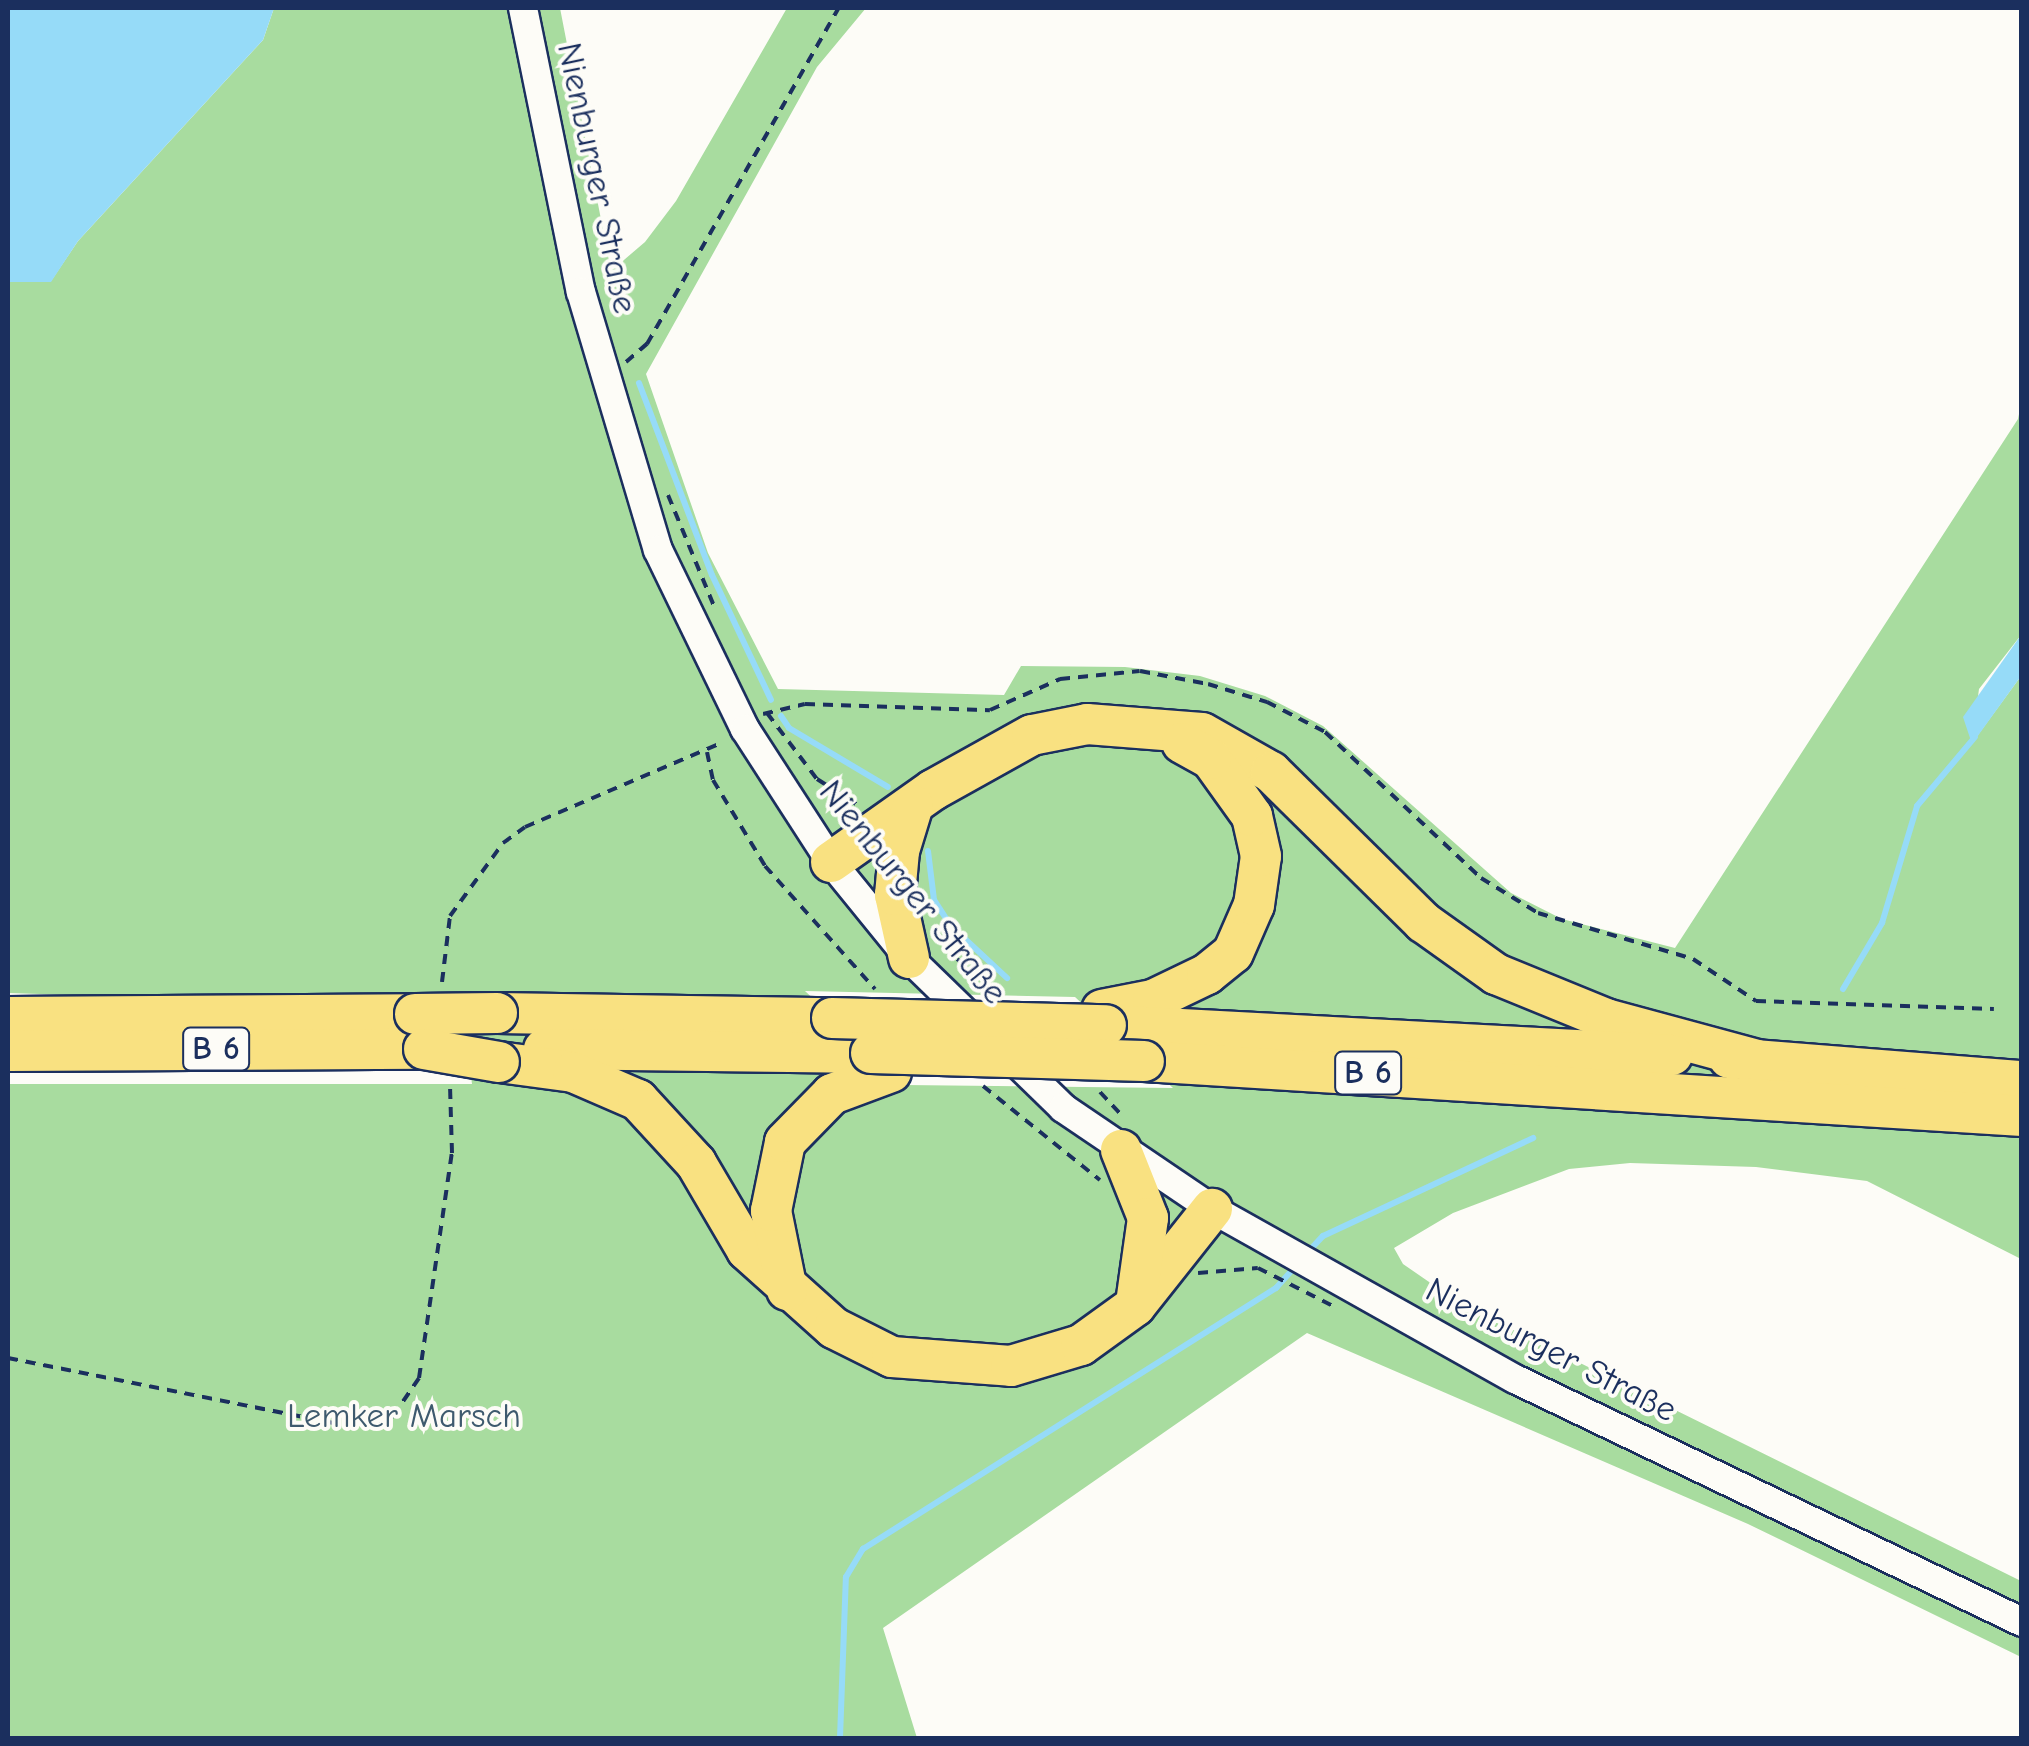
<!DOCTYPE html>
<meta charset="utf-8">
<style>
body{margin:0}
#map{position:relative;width:2029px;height:1746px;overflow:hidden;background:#fdfcf7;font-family:"Comic Neue",sans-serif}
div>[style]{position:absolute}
.green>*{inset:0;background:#a8dc9f}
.water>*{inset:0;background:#96dbf8}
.stream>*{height:6px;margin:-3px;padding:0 3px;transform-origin:3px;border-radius:3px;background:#96dbf8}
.path>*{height:4px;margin-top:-2px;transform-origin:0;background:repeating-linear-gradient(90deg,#1b2f5e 0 10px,transparent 0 18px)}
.roads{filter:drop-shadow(2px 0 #1b2f5e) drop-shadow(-2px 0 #1b2f5e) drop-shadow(0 2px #1b2f5e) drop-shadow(0 -2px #1b2f5e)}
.minor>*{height:28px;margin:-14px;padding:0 14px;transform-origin:14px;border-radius:14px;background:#fdfcf7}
.highway>*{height:40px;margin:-20px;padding:0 20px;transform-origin:20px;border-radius:20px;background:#f9e181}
.bridges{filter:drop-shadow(2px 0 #1b2f5e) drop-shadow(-2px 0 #1b2f5e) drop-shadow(0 2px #1b2f5e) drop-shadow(0 -2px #1b2f5e)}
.highway-bridge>*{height:40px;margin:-20px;padding:0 20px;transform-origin:20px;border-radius:20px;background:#f9e181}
span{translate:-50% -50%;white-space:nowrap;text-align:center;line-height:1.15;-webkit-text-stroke:8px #fdfcf7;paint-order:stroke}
.shield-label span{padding:2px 8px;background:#fdfcf7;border:2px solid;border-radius:8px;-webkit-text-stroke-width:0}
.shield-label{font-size:32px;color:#1b2f5e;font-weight:700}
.street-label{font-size:35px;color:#1b2f5e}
.park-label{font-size:35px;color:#3e5a6e}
.frame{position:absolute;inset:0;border:10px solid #1b2f5e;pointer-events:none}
</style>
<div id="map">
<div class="green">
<i style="clip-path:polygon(evenodd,274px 8px,560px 8px,611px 271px,645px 242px,676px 201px,787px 8px,866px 8px,817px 67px,646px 374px,708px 553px,778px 689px,1004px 695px,1021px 666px,1125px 667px,1200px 676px,1265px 696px,1323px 726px,1511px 893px,1562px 919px,1675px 948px,2018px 419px,2021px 404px,2021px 635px,1979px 689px,1972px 743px,2021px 676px,2021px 1259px,1867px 1181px,1756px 1167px,1630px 1163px,1569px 1169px,1453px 1213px,1394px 1248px,1403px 1264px,1461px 1304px,2021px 1581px,2021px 1657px,1748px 1524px,1307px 1333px,883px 1628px,917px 1738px,8px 1738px,8px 1084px,472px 1084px,462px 1007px,8px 993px,8px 282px,51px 281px,78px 241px,263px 40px,274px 8px,805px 991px,1075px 997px,1173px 1088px,905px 1085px,805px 991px)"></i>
</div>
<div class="water">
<i style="clip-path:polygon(8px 8px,274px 8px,263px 40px,78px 241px,51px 282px,8px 282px)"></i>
<i style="clip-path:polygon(2021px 635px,2021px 676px,1972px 744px,1963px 717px)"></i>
</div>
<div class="stream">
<i style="left:639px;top:383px;width:205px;rotate:69.2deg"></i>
<i style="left:712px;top:575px;width:138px;rotate:64.7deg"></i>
<i style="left:781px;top:716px;width:14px;rotate:56deg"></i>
<i style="left:789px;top:728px;width:115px;rotate:30.8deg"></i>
<i style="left:928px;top:851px;width:49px;rotate:83deg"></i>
<i style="left:934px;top:900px;width:30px;rotate:57deg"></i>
<i style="left:950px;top:925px;width:78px;rotate:42.9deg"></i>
<i style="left:1843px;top:989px;width:77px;rotate:-59.4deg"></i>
<i style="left:1882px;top:923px;width:122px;rotate:-73.3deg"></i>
<i style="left:1917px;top:806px;width:90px;rotate:-50deg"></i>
<i style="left:1308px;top:1252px;width:22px;rotate:-47deg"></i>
<i style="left:1323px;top:1236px;width:232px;rotate:-25deg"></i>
<i style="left:840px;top:1738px;width:161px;rotate:-87.9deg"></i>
<i style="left:846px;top:1577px;width:33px;rotate:-59deg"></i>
<i style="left:863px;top:1549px;width:489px;rotate:-32.3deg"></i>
<i style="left:1276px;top:1288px;width:31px;rotate:-48deg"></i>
</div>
<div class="path">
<i style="left:626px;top:362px;width:28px;rotate:-41deg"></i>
<i style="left:647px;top:344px;width:387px;rotate:-60.3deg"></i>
<i style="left:668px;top:495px;width:120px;rotate:67.5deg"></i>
<i style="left:767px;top:713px;width:83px;rotate:52.9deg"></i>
<i style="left:817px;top:779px;width:52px;rotate:32.5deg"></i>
<i style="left:763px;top:714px;width:43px;rotate:-13.4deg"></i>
<i style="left:805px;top:704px;width:185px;rotate:1.9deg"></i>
<i style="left:990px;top:710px;width:77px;rotate:-23.9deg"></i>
<i style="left:1060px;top:679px;width:80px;rotate:-5.7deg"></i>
<i style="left:1140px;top:671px;width:69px;rotate:10.8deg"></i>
<i style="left:1208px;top:684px;width:62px;rotate:17deg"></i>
<i style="left:1267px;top:702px;width:65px;rotate:27.3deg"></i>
<i style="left:1325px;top:732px;width:214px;rotate:43.1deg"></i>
<i style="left:1481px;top:878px;width:67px;rotate:31.6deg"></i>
<i style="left:1538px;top:913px;width:162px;rotate:16.5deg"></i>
<i style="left:1693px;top:959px;width:76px;rotate:33.7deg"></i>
<i style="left:1756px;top:1001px;width:238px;rotate:1.9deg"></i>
<i style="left:707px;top:752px;width:29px;rotate:78deg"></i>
<i style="left:713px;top:780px;width:100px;rotate:58.8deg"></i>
<i style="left:765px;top:866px;width:165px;rotate:48.2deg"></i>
<i style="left:937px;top:933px;width:33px;rotate:52deg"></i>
<i style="left:957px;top:959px;width:52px;rotate:38deg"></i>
<i style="left:442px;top:982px;width:66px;rotate:-83.1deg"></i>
<i style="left:450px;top:916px;width:90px;rotate:-54deg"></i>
<i style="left:503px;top:843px;width:27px;rotate:-36deg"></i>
<i style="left:525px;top:827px;width:215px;rotate:-23.2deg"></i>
<i style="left:983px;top:1086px;width:150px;rotate:38.8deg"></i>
<i style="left:1100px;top:1092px;width:35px;rotate:47deg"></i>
<i style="left:1198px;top:1273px;width:60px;rotate:-4.8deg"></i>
<i style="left:1258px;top:1268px;width:89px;rotate:26.9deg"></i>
<i style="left:8px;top:1358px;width:342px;rotate:11.3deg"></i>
<i style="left:343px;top:1425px;width:27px"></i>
<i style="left:370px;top:1425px;width:25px;rotate:-21deg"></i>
<i style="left:393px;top:1416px;width:46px;rotate:-55.6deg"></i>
<i style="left:419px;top:1378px;width:227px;rotate:-81.7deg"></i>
<i style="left:452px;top:1153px;width:67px;rotate:-91.7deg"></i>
</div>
<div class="roads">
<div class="minor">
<i style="left:523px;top:8px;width:290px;rotate:78.5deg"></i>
<i style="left:581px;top:292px;width:269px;rotate:73.4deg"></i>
<i style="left:658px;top:550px;width:199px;rotate:64.1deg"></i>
<i style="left:745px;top:729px;width:158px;rotate:57.1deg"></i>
<i style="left:831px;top:862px;width:124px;rotate:50.9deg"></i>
<i style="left:909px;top:958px;width:215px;rotate:44.2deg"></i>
<i style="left:1063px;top:1108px;width:180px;rotate:34.1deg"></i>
<i style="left:1212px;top:1209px;width:347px;rotate:29.3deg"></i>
<i style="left:1515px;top:1379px;width:562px;rotate:25.61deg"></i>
</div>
<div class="highway">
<i style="left:831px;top:862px;width:125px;rotate:-35.2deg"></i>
<i style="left:933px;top:790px;width:113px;rotate:-29.1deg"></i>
<i style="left:1032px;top:735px;width:56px;rotate:-11.3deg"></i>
<i style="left:1087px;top:724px;width:115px;rotate:4.5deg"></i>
<i style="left:1202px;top:733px;width:79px;rotate:29.5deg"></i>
<i style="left:1271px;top:772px;width:214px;rotate:44.6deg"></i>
<i style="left:1423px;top:922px;width:90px;rotate:35.5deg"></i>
<i style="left:1496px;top:974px;width:119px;rotate:22.2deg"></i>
<i style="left:1606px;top:1019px;width:156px;rotate:15.2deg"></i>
<i style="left:909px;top:958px;width:65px;rotate:-102.5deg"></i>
<i style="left:895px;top:895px;width:44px;rotate:-84.8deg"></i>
<i style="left:899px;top:851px;width:48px;rotate:-73.1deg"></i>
<i style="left:1102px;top:1010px;width:52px;rotate:-11.1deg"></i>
<i style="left:1153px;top:1000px;width:60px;rotate:-25.7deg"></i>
<i style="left:1207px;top:974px;width:33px;rotate:-39deg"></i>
<i style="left:1233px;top:953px;width:52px;rotate:-66.4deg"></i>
<i style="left:1254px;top:905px;width:49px;rotate:-81.9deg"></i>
<i style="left:1261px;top:856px;width:41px;rotate:-102.7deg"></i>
<i style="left:1252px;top:816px;width:70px;rotate:-125.7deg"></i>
<i style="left:1211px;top:759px;width:33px;rotate:-151deg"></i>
<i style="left:497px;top:1013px;width:335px;rotate:0.9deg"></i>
<i style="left:8px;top:1017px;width:407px;rotate:-0.4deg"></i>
<i style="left:1106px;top:1025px;width:567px;rotate:3.03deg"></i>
<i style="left:544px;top:1049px;width:327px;rotate:0.7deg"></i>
<i style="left:8px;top:1051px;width:416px;rotate:-0.3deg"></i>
<i style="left:1729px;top:1058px;width:294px;rotate:4.5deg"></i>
<i style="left:1144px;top:1061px;width:880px;rotate:3.58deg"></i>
<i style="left:499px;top:1062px;width:75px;rotate:7.7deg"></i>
<i style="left:573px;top:1072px;width:71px;rotate:23.3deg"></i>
<i style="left:638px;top:1100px;width:86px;rotate:47.4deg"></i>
<i style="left:696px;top:1163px;width:101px;rotate:59.6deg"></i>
<i style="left:747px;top:1250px;width:117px;rotate:41.9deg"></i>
<i style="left:834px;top:1328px;width:65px;rotate:26.6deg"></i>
<i style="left:892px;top:1357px;width:119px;rotate:4.3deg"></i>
<i style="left:1011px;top:1366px;width:73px;rotate:-16.7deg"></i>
<i style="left:1081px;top:1345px;width:67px;rotate:-35.8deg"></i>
<i style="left:1135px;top:1306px;width:124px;rotate:-51.6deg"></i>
<i style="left:1121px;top:1150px;width:73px;rotate:68.3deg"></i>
<i style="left:1148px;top:1218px;width:86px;rotate:98deg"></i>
<i style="left:787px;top:1290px;width:81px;rotate:-101.4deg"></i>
<i style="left:771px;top:1211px;width:70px;rotate:-78.5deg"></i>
<i style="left:785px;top:1142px;width:67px;rotate:-45.6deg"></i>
<i style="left:832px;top:1094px;width:63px;rotate:-20.4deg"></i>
</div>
</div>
<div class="bridges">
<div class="highway-bridge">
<i style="left:415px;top:1014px;width:82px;rotate:-0.7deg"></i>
<i style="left:832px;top:1018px;width:274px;rotate:1.5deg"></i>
<i style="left:424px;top:1049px;width:76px;rotate:9.8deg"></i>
<i style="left:871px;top:1053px;width:273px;rotate:1.7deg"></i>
</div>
</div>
<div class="shield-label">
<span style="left:216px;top:1049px">B 6</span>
<span style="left:1368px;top:1073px">B 6</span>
</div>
<div class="street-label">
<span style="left:597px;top:178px;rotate:78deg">Nienburger Straße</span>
<span style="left:913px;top:892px;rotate:51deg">Nienburger Straße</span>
<span style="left:1551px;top:1350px;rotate:27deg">Nienburger Straße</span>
</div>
<div class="park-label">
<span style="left:404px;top:1416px">Lemker Marsch</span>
</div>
<div class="frame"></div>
</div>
